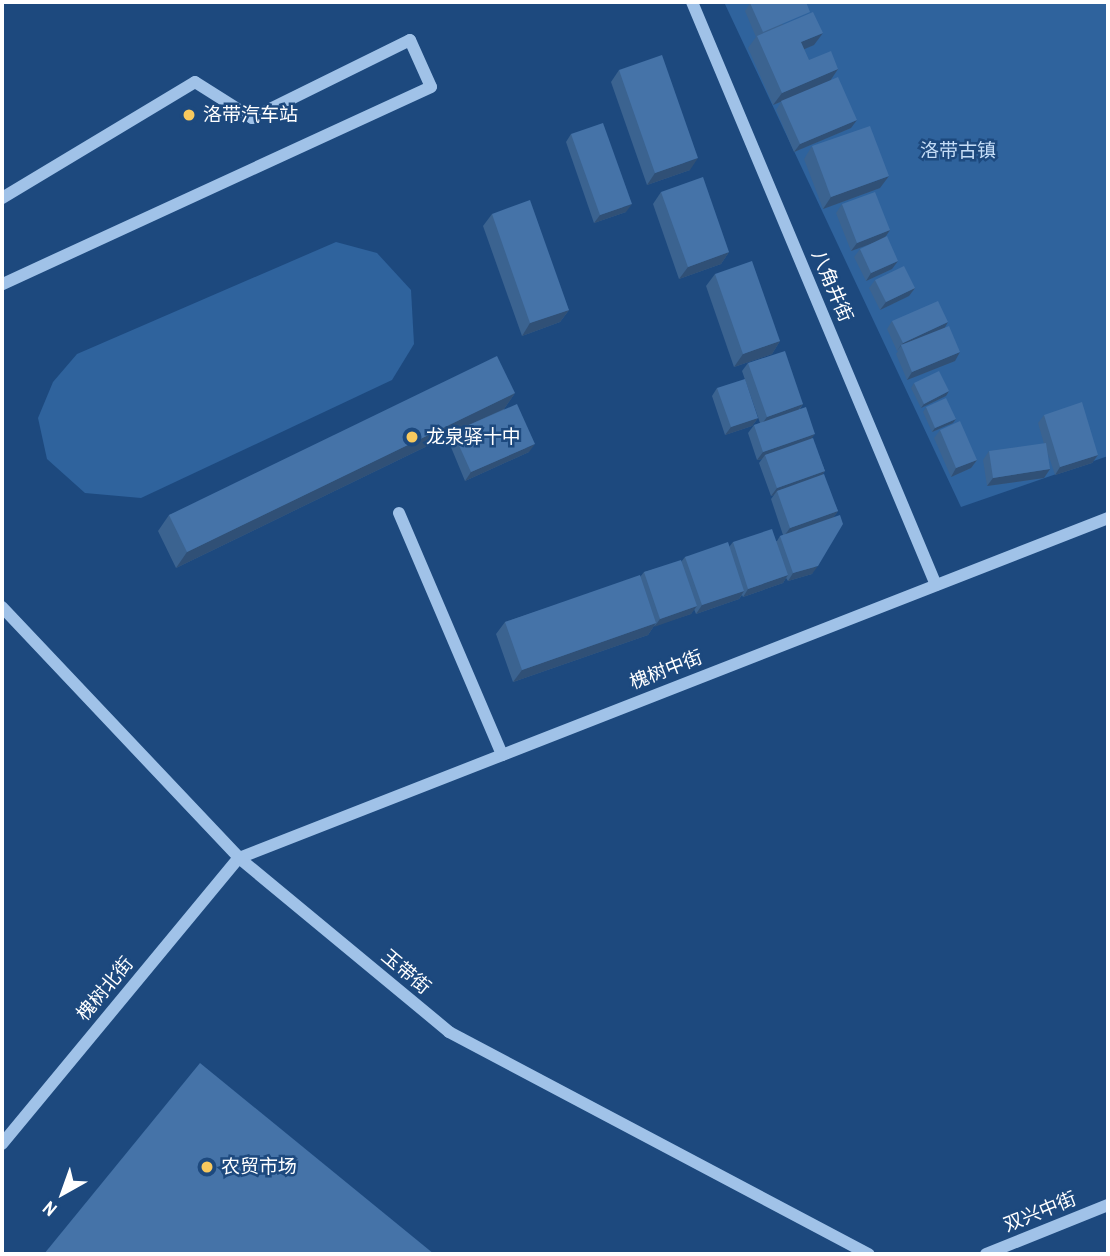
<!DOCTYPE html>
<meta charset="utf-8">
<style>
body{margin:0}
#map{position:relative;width:1110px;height:1256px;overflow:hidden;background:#1d497e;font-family:"Archivo Narrow","Noto Sans SC",sans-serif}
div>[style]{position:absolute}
.green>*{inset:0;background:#2f639d}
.minor>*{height:12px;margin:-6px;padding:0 6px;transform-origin:6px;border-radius:6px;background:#a0c2e8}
.wall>*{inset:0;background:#3b6390}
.shaded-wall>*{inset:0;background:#305076}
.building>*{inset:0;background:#4573a8}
.dots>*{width:19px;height:19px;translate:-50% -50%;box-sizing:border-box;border:4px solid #1d497e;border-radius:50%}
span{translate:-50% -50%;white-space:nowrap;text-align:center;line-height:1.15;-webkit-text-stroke:5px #1d497e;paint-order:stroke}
.poi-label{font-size:19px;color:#fff}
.left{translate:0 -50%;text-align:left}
.park-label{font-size:19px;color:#c4dcf6}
.street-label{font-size:19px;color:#fff}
.frame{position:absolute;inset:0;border:4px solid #fff;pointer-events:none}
.north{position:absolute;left:28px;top:1158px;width:70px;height:70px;-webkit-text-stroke:5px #1d497e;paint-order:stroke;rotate:220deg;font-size:19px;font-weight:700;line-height:28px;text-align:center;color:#fff}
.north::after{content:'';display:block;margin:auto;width:24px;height:32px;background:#fff;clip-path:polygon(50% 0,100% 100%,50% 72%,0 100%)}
</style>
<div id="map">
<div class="green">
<i style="clip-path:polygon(724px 2px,1108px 2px,1108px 456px,961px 507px)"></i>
<i style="clip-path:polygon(336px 242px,377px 253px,411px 290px,414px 344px,392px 380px,141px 498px,85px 493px,47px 459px,38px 418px,53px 382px,77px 354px)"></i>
</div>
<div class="minor">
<i style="left:692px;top:2px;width:632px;rotate:67.29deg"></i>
<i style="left:2px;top:198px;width:225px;rotate:-31deg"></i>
<i style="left:195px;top:82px;width:67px;rotate:32.3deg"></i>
<i style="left:252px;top:118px;width:176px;rotate:-26.3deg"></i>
<i style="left:410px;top:40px;width:51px;rotate:65.9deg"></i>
<i style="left:431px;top:87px;width:472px;rotate:155.3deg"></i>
<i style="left:399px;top:513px;width:263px;rotate:66.9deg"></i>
<i style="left:2px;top:607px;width:345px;rotate:46.6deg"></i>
<i style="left:239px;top:858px;width:273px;rotate:39.6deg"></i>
<i style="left:449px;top:1032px;width:475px;rotate:27.9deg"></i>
<i style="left:2px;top:1144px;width:371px;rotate:-50.4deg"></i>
<i style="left:239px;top:858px;width:933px;rotate:-21.37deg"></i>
<i style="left:986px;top:1254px;width:131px;rotate:-21.9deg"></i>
</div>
<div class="wall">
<i style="clip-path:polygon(750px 3px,814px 45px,804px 49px,809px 60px,838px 69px,830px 81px,851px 128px,794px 152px,776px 110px,781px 102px,773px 105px,748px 48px,756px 37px,745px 11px)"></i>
<i style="clip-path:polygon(619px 70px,690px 170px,647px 185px,611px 82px)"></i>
<i style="clip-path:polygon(571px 134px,626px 212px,594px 223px,566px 142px)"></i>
<i style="clip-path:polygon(812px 146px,880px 188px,823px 209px,804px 159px)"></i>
<i style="clip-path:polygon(661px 192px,729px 252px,721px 264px,679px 279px,653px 204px)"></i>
<i style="clip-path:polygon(842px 204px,890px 230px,885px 237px,892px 269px,866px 281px,854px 257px,860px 249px,874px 243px,851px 251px,836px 213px)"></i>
<i style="clip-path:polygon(492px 214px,569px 310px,560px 322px,522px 336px,483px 226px)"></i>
<i style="clip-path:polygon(715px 274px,780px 341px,772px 354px,734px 367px,706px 286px)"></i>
<i style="clip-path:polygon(875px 280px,915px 288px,909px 296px,880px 310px,869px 288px)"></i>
<i style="clip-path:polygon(892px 321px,945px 328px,955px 361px,907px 380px,896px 354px,898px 351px,897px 351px,887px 329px)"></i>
<i style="clip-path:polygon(748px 363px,803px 404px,800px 409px,825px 471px,822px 475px,838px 511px,833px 518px,812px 574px,788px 581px,786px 578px,783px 583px,743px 597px,742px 595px,739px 599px,696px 614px,694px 609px,691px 614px,654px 626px,648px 635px,513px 682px,496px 634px,505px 622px,640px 577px,644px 572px,681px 562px,685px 557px,729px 547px,733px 542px,777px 541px,780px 536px,783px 535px,771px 499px,774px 495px,771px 496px,759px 463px,762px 459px,757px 460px,748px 433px,754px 425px,760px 423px,742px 371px)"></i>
<i style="clip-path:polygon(914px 383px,946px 396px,921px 408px,911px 388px)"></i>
<i style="clip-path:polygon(717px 388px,758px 418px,752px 426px,725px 435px,712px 396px)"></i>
<i style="clip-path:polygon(515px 393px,504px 409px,529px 452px,465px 481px,448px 440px,452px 434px,176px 568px,158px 531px,169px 515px)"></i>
<i style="clip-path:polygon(926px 407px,953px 423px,932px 432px,923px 412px)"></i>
<i style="clip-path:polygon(1044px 415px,1098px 455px,1092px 463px,1055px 475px,1048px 454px,1050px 469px,1044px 478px,987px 486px,983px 460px,989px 451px,1044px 444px,1038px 423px)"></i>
<i style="clip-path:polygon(940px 430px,977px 460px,971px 468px,951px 477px,934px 438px)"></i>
</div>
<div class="shaded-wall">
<i style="clip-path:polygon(823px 33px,814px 45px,793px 54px,801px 42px)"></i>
<i style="clip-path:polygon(838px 69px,830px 81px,773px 105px,782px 93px)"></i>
<i style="clip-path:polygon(857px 120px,851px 128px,794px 152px,800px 144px)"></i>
<i style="clip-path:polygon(698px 158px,690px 170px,647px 185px,655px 173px)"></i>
<i style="clip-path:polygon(889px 176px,880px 188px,823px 209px,831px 197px)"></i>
<i style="clip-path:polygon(632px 204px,626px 212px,594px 223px,600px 215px)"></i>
<i style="clip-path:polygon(890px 230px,884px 239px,851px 251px,857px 243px)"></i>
<i style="clip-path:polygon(729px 252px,721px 264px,679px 279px,688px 267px)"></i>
<i style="clip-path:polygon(898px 261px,892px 269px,866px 281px,871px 273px)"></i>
<i style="clip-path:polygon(915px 288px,909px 296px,880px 310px,886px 302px)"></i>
<i style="clip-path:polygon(569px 310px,560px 322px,522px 336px,530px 323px)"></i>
<i style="clip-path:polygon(948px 322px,943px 331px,901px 345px,897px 351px,903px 343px)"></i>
<i style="clip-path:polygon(780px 341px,772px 354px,734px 367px,743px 354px)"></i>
<i style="clip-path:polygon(960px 352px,955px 361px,907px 380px,912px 372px)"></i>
<i style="clip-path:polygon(949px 391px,946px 396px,921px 408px,924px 404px)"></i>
<i style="clip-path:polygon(515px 393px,504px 409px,453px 432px,452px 434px,176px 568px,187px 552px)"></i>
<i style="clip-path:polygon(803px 404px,797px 412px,761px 425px,767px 417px)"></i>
<i style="clip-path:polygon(758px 418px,752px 426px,725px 435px,731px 427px)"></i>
<i style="clip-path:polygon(956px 419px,953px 423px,932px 432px,935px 428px)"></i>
<i style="clip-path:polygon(815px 434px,809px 442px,765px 455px,762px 459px,757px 460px,763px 452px)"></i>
<i style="clip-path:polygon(535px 444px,529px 452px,465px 481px,471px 472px)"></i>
<i style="clip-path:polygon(1098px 455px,1092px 463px,1055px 475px,1060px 467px)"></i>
<i style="clip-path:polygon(977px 460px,971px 468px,951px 477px,956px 468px)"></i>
<i style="clip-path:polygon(1050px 469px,1044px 478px,987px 486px,993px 478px)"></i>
<i style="clip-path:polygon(825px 471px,819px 479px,777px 491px,774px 495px,771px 496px,777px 488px)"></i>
<i style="clip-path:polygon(838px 511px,832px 520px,784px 536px,790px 528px)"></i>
<i style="clip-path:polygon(818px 566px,812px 574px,788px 581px,793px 573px)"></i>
<i style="clip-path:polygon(788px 575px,783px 583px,743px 597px,748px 589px)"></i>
<i style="clip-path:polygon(744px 591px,739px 599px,696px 614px,702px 605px)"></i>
<i style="clip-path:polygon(697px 606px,691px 614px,654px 627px,660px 619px)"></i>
<i style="clip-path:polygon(656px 623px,648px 635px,513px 682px,522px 670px)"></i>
</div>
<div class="building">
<i style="clip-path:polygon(752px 2px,806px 2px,810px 12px,763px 32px,750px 3px)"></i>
<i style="clip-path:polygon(813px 12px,823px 33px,801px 42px,809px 60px,831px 51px,838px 69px,782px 93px,757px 36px)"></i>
<i style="clip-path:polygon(662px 55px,698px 158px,655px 173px,619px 70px)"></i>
<i style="clip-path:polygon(838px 77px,857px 120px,800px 144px,781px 101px)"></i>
<i style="clip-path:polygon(603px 123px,632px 204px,600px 215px,571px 134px)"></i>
<i style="clip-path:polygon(870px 126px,889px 176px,831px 197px,812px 146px)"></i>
<i style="clip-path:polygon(703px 177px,729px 252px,688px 267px,661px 192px)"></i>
<i style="clip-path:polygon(875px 192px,890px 230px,857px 243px,842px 204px)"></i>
<i style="clip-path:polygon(530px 200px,569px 310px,530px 323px,492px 214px)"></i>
<i style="clip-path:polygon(887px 236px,898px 261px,871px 273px,860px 249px)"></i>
<i style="clip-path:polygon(752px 261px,780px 341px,743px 354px,715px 274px)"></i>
<i style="clip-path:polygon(904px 266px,915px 288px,886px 302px,875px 280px)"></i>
<i style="clip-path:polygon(938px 301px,948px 322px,903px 343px,892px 321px)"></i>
<i style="clip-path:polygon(949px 326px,960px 352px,912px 372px,901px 345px)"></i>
<i style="clip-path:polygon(785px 351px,803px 404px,767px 417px,748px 363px)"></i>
<i style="clip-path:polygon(497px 356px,515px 393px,187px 552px,169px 515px)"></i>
<i style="clip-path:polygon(939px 371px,949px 391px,924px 404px,914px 383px)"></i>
<i style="clip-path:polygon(745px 379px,758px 418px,731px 427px,717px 388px)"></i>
<i style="clip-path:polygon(946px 398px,956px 419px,935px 428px,926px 407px)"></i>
<i style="clip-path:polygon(1082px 402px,1098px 455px,1060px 467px,1044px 415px)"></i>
<i style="clip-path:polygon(517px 404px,535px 444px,471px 472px,453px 432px)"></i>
<i style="clip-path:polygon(806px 407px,815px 434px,763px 452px,754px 425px)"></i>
<i style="clip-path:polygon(960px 421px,977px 460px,956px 468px,940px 430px)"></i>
<i style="clip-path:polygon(813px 438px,825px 471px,777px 488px,765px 455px)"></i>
<i style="clip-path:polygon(1046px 443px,1050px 469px,993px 478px,989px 451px)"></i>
<i style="clip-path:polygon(824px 474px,838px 511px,790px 528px,777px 491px)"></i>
<i style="clip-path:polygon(840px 515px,843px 524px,818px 566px,793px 573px,780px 536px)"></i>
<i style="clip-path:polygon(772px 529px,788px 575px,748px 589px,733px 542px)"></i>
<i style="clip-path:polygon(728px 542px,744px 591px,702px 605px,685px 557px)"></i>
<i style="clip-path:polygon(681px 560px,697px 606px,660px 619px,644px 572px)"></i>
<i style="clip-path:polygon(640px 575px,656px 623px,522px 670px,505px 622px)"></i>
<i style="clip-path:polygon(200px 1063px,434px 1254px,44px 1254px)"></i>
</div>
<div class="dots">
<i style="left:189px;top:115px;background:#f8c95e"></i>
<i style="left:412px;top:437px;background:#f8c95e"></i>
<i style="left:207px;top:1167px;background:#f8c95e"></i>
</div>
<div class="poi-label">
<span class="left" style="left:203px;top:115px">洛带汽车站</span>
<span class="left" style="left:426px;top:437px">龙泉驿十中</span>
<span class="left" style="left:221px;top:1167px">农贸市场</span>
</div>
<div class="park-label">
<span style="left:958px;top:151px">洛带古镇</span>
</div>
<div class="street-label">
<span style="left:832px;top:286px;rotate:67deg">八角井街</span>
<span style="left:666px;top:670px;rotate:-21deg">槐树中街</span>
<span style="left:406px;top:972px;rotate:40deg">玉带街</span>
<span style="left:105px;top:989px;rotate:-50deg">槐树北街</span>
<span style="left:1040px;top:1212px;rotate:-22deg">双兴中街</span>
</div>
<div class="frame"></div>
<div class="north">N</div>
</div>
